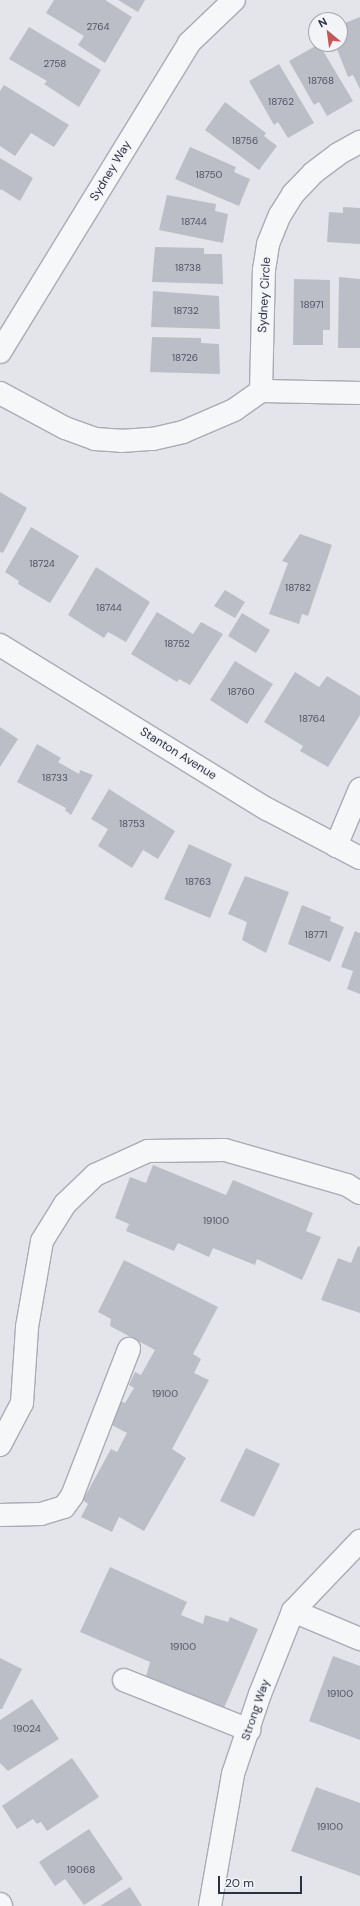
<!DOCTYPE html>
<style>
body{margin:0}
#map{position:relative;width:360px;height:1906px;overflow:hidden;background:#e4e5eb;font-family:"DM Sans",sans-serif}
div>[style]{position:absolute}
.building>*{inset:0;background:#bbbec7}
.roads{filter:drop-shadow(1px 0 #a9abb5) drop-shadow(-1px 0 #a9abb5) drop-shadow(0 1px #a9abb5) drop-shadow(0 -1px #a9abb5)}
.minor>*{height:22px;margin:-11px;padding:0 11px;transform-origin:11px;border-radius:11px;background:#f6f7f9}
span{translate:-50% -50%;white-space:nowrap;text-align:center;line-height:1.15;-webkit-text-stroke:3px #f3f4f8;paint-order:stroke}
.number-label{font-size:10px;color:#505463}
.number-label span{-webkit-text-stroke-width:0}
.street-label{font-size:12px;color:#2c3142}
.north{position:absolute;left:308px;top:12px;width:40px;height:40px;box-sizing:border-box;background:#f3f4f8;border:1px solid #a3a6af;border-radius:50%;rotate:331deg;font-size:11px;font-weight:700;line-height:16px;text-align:center;color:#2c3142}
.north::after{content:'';display:block;margin:auto;width:14px;height:18px;background:#c55653;clip-path:polygon(50% 0,100% 100%,50% 72%,0 100%)}
.scale{position:absolute;left:218px;top:1876px;width:84px;height:18px;box-sizing:border-box;border:2px solid #2c3142;border-top:0;padding-left:5px;font-size:12px;line-height:14px;white-space:nowrap;color:#2c3142;-webkit-text-stroke:3px #f3f4f8;paint-order:stroke}
</style>
<div id="map">
<div class="building">
<i style="clip-path:polygon(54px 0,105px 0,132px 17px,105px 63px,78px 45px,84px 36px,46px 13px)"></i>
<i style="clip-path:polygon(118px 0,145px 0,138px 12px)"></i>
<i style="clip-path:polygon(360px 17px,360px 89px,353px 75px,348px 77px,335px 44px,340px 44px,340px 25px)"></i>
<i style="clip-path:polygon(29px 27px,101px 70px,79px 107px,44px 84px,47px 81px,9px 59px)"></i>
<i style="clip-path:polygon(319px 44px,353px 101px,327px 116px,319px 102px,314px 105px,289px 61px)"></i>
<i style="clip-path:polygon(279px 64px,314px 123px,288px 138px,278px 122px,274px 125px,249px 81px)"></i>
<i style="clip-path:polygon(4px 85px,69px 125px,54px 147px,31px 133px,15px 156px,0 146px,0 91px)"></i>
<i style="clip-path:polygon(225px 102px,266px 133px,264px 136px,277px 146px,259px 170px,205px 130px)"></i>
<i style="clip-path:polygon(190px 147px,236px 167px,234px 172px,250px 179px,239px 206px,175px 179px)"></i>
<i style="clip-path:polygon(0 158px,33px 178px,20px 201px,1px 189px,0 191px)"></i>
<i style="clip-path:polygon(167px 195px,216px 204px,215px 211px,228px 214px,223px 243px,159px 230px)"></i>
<i style="clip-path:polygon(343px 207px,360px 208px,360px 244px,327px 242px,329px 212px,343px 213px)"></i>
<i style="clip-path:polygon(155px 247px,204px 248px,204px 254px,222px 254px,223px 284px,152px 282px)"></i>
<i style="clip-path:polygon(339px 277px,360px 279px,360px 348px,338px 348px)"></i>
<i style="clip-path:polygon(294px 279px,330px 280px,330px 330px,323px 330px,323px 345px,293px 345px)"></i>
<i style="clip-path:polygon(153px 291px,219px 296px,220px 329px,151px 327px)"></i>
<i style="clip-path:polygon(152px 337px,201px 338px,201px 343px,219px 344px,220px 374px,150px 372px)"></i>
<i style="clip-path:polygon(0 492px,27px 508px,3px 553px,0 552px)"></i>
<i style="clip-path:polygon(31px 527px,79px 556px,50px 603px,18px 584px,19px 581px,5px 572px)"></i>
<i style="clip-path:polygon(300px 534px,332px 545px,308px 616px,302px 614px,299px 624px,269px 614px,288px 563px,282px 561px)"></i>
<i style="clip-path:polygon(96px 567px,150px 602px,126px 642px,108px 632px,104px 638px,68px 615px)"></i>
<i style="clip-path:polygon(225px 590px,245px 602px,235px 618px,214px 606px)"></i>
<i style="clip-path:polygon(157px 612px,193px 634px,201px 622px,223px 634px,190px 685px,179px 679px,177px 682px,131px 654px)"></i>
<i style="clip-path:polygon(242px 613px,270px 630px,256px 653px,228px 636px)"></i>
<i style="clip-path:polygon(235px 661px,273px 684px,247px 724px,210px 700px)"></i>
<i style="clip-path:polygon(295px 672px,319px 687px,327px 676px,360px 696px,360px 715px,328px 767px,300px 751px,303px 746px,264px 722px)"></i>
<i style="clip-path:polygon(0 727px,18px 739px,0 767px)"></i>
<i style="clip-path:polygon(37px 744px,61px 758px,58px 762px,79px 774px,80px 770px,93px 775px,71px 815px,65px 810px,66px 808px,17px 782px)"></i>
<i style="clip-path:polygon(109px 789px,175px 831px,158px 859px,143px 850px,132px 868px,98px 846px,108px 829px,91px 819px)"></i>
<i style="clip-path:polygon(189px 844px,232px 864px,210px 918px,164px 899px)"></i>
<i style="clip-path:polygon(245px 876px,289px 892px,266px 953px,242px 940px,247px 922px,228px 914px)"></i>
<i style="clip-path:polygon(302px 905px,331px 917px,330px 921px,344px 927px,330px 962px,288px 944px)"></i>
<i style="clip-path:polygon(355px 931px,360px 933px,360px 994px,347px 989px,353px 971px,341px 967px)"></i>
<i style="clip-path:polygon(153px 1165px,226px 1195px,233px 1180px,313px 1213px,306px 1231px,321px 1237px,302px 1280px,257px 1259px,255px 1265px,213px 1248px,209px 1257px,178px 1243px,174px 1251px,126px 1231px,129px 1224px,115px 1218px,130px 1177px,146px 1183px)"></i>
<i style="clip-path:polygon(358px 1246px,360px 1247px,360px 1313px,321px 1300px,338px 1258px,351px 1263px)"></i>
<i style="clip-path:polygon(124px 1260px,218px 1307px,193px 1354px,201px 1359px,194px 1373px,209px 1380px,172px 1449px,186px 1458px,144px 1531px,119px 1517px,112px 1532px,81px 1517px,88px 1504px,83px 1500px,111px 1449px,117px 1452px,127px 1433px,108px 1423px,120px 1401px,125px 1403px,134px 1388px,129px 1385px,135px 1372px,141px 1375px,155px 1350px,110px 1326px,111px 1319px,98px 1312px)"></i>
<i style="clip-path:polygon(246px 1448px,280px 1464px,254px 1517px,220px 1501px)"></i>
<i style="clip-path:polygon(110px 1567px,187px 1602px,181px 1615px,203px 1624px,205px 1615px,228px 1622px,230px 1617px,258px 1629px,224px 1708px,146px 1677px,150px 1662px,80px 1632px)"></i>
<i style="clip-path:polygon(333px 1656px,360px 1666px,360px 1740px,309px 1721px)"></i>
<i style="clip-path:polygon(0 1658px,22px 1669px,2px 1709px,0 1709px)"></i>
<i style="clip-path:polygon(32px 1699px,59px 1739px,8px 1771px,0 1763px,0 1720px)"></i>
<i style="clip-path:polygon(72px 1758px,99px 1797px,47px 1831px,41px 1822px,37px 1824px,33px 1819px,17px 1829px,2px 1806px)"></i>
<i style="clip-path:polygon(316px 1787px,360px 1803px,360px 1876px,291px 1851px)"></i>
<i style="clip-path:polygon(89px 1829px,123px 1879px,84px 1905px,65px 1879px,55px 1886px,39px 1862px)"></i>
<i style="clip-path:polygon(130px 1887px,142px 1906px,100px 1906px)"></i>
</div>
<div class="roads">
<div class="minor">
<i style="left:0;top:352px;width:362px;rotate:-58.5deg"></i>
<i style="left:189px;top:43px;width:62px;rotate:-43.7deg"></i>
<i style="left:261px;top:391px;width:121px;rotate:-88.6deg"></i>
<i style="left:264px;top:270px;width:26px;rotate:-81deg"></i>
<i style="left:268px;top:244px;width:31px;rotate:-68deg"></i>
<i style="left:280px;top:215px;width:25px;rotate:-58deg"></i>
<i style="left:293px;top:194px;width:29px;rotate:-46deg"></i>
<i style="left:313px;top:173px;width:31px;rotate:-37deg"></i>
<i style="left:338px;top:154px;width:25px;rotate:-29deg"></i>
<i style="left:0;top:393px;width:74px;rotate:28.3deg"></i>
<i style="left:65px;top:428px;width:32px;rotate:20deg"></i>
<i style="left:95px;top:439px;width:26px;rotate:4deg"></i>
<i style="left:121px;top:441px;width:32px;rotate:-4deg"></i>
<i style="left:153px;top:439px;width:31px;rotate:-13deg"></i>
<i style="left:183px;top:432px;width:56px;rotate:-23.3deg"></i>
<i style="left:234px;top:410px;width:33px;rotate:-35deg"></i>
<i style="left:261px;top:391px;width:99px;rotate:1.2deg"></i>
<i style="left:0;top:645px;width:313px;rotate:31.6deg"></i>
<i style="left:267px;top:809px;width:105px;rotate:27.8deg"></i>
<i style="left:336px;top:846px;width:62px;rotate:-67.2deg"></i>
<i style="left:0;top:1445px;width:47px;rotate:-62.4deg"></i>
<i style="left:22px;top:1403px;width:76px;rotate:-86.2deg"></i>
<i style="left:27px;top:1327px;width:87px;rotate:-80.1deg"></i>
<i style="left:42px;top:1241px;width:44px;rotate:-58.1deg"></i>
<i style="left:65px;top:1204px;width:42px;rotate:-44deg"></i>
<i style="left:95px;top:1175px;width:58px;rotate:-24.4deg"></i>
<i style="left:148px;top:1151px;width:77px;rotate:-0.7deg"></i>
<i style="left:225px;top:1150px;width:127px;rotate:16deg"></i>
<i style="left:347px;top:1185px;width:15px;rotate:32deg"></i>
<i style="left:0;top:1515px;width:41px;rotate:-1.4deg"></i>
<i style="left:41px;top:1514px;width:24px;rotate:-17deg"></i>
<i style="left:64px;top:1507px;width:14px;rotate:-54deg"></i>
<i style="left:72px;top:1496px;width:158px;rotate:-68.8deg"></i>
<i style="left:293px;top:1611px;width:73px;rotate:22.7deg"></i>
<i style="left:124px;top:1680px;width:135px;rotate:21.8deg"></i>
<i style="left:0;top:1904px;width:2px;rotate:63deg"></i>
<i style="left:210px;top:1906px;width:134px;rotate:-80.1deg"></i>
<i style="left:233px;top:1774px;width:84px;rotate:-71.4deg"></i>
<i style="left:260px;top:1694px;width:89px;rotate:-68.3deg"></i>
<i style="left:293px;top:1611px;width:97px;rotate:-46.3deg"></i>
</div>
</div>
<div class="number-label">
<span style="left:98px;top:27px">2764</span>
<span style="left:55px;top:64px">2758</span>
<span style="left:321px;top:81px">18768</span>
<span style="left:281px;top:102px">18762</span>
<span style="left:245px;top:141px">18756</span>
<span style="left:209px;top:175px">18750</span>
<span style="left:194px;top:222px">18744</span>
<span style="left:188px;top:268px">18738</span>
<span style="left:312px;top:305px">18971</span>
<span style="left:186px;top:311px">18732</span>
<span style="left:185px;top:358px">18726</span>
<span style="left:42px;top:564px">18724</span>
<span style="left:298px;top:588px">18782</span>
<span style="left:109px;top:608px">18744</span>
<span style="left:177px;top:644px">18752</span>
<span style="left:241px;top:692px">18760</span>
<span style="left:312px;top:719px">18764</span>
<span style="left:55px;top:778px">18733</span>
<span style="left:132px;top:824px">18753</span>
<span style="left:198px;top:882px">18763</span>
<span style="left:316px;top:935px">18771</span>
<span style="left:216px;top:1221px">19100</span>
<span style="left:165px;top:1394px">19100</span>
<span style="left:183px;top:1647px">19100</span>
<span style="left:340px;top:1694px">19100</span>
<span style="left:27px;top:1729px">19024</span>
<span style="left:330px;top:1827px">19100</span>
<span style="left:81px;top:1870px">19068</span>
</div>
<div class="street-label">
<span style="left:111px;top:171px;rotate:-59deg">Sydney Way</span>
<span style="left:265px;top:295px;rotate:-87deg">Sydney Circle</span>
<span style="left:178px;top:754px;rotate:32deg">Stanton Avenue</span>
<span style="left:256px;top:1710px;rotate:-71deg">Strong Way</span>
</div>
<div class="north">N</div>
<div class="scale">20 m</div>
</div>
